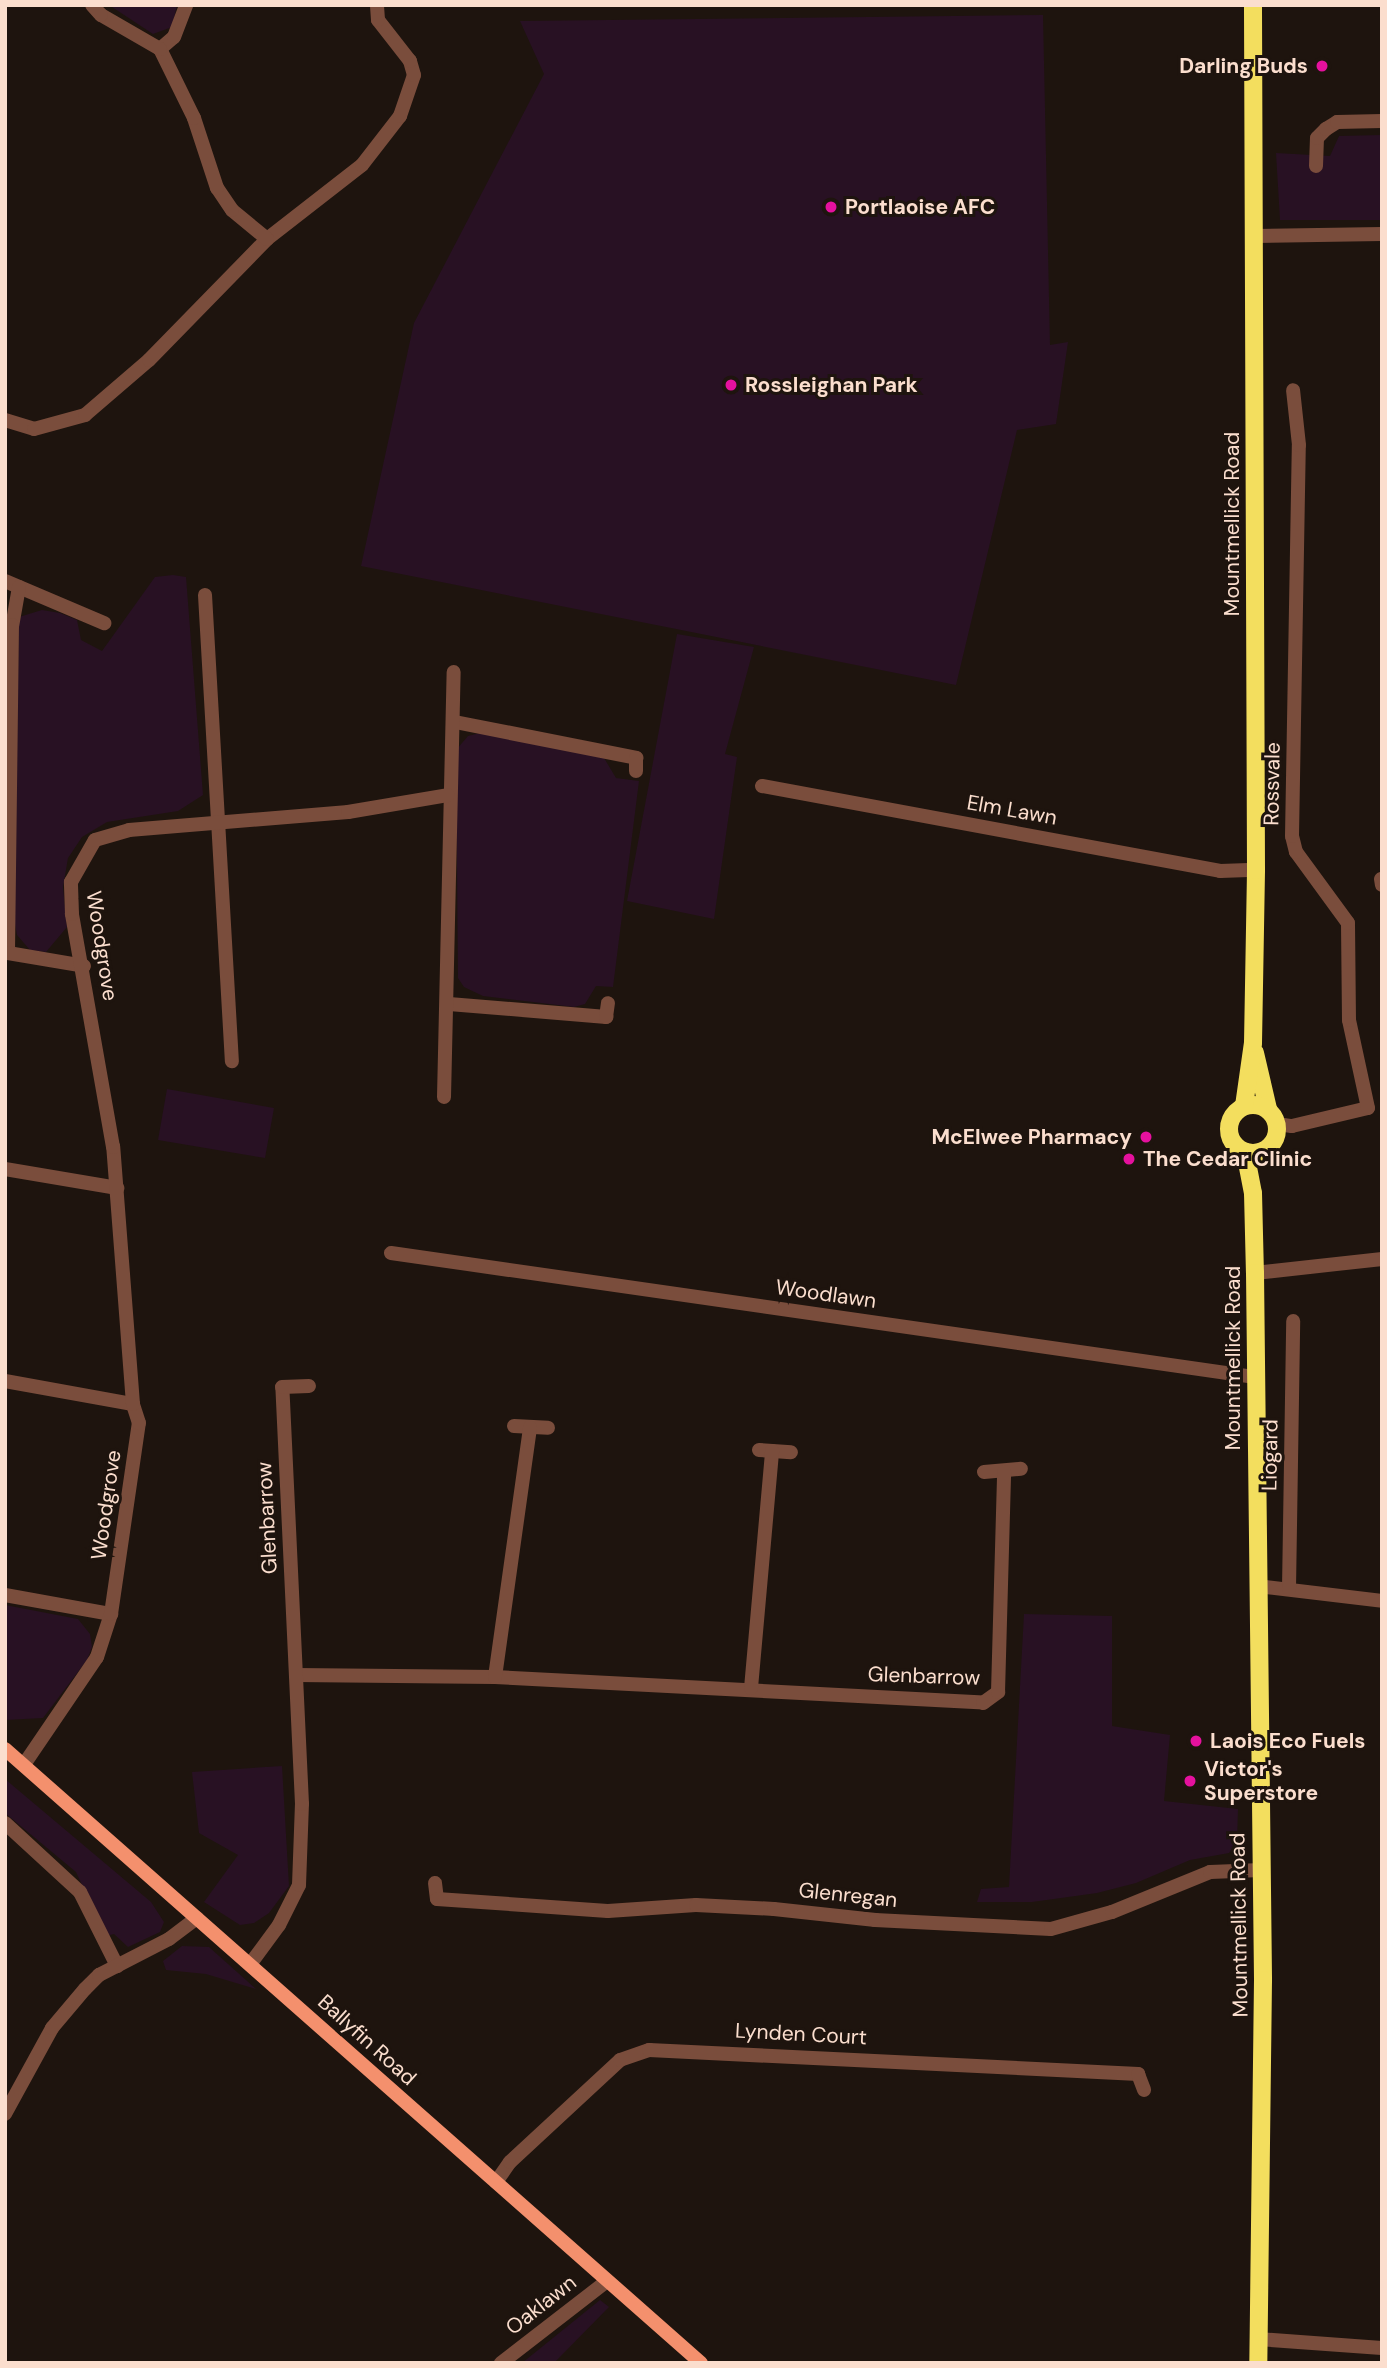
<!DOCTYPE html>
<style>
body{margin:0}
#map{position:relative;width:1387px;height:2368px;overflow:hidden;background:#1e140e;font-family:"DM Sans",sans-serif}
div>[style]{position:absolute}
.green>*{inset:0;background:#281123}
.street>*{height:14px;margin:-7px;padding:0 7px;transform-origin:7px;border-radius:7px;background:#7a4d3c}
.secondary>*{height:14px;margin:-7px;padding:0 7px;transform-origin:7px;border-radius:7px;background:#f4906d}
.primary>*{height:18px;margin:-9px;padding:0 9px;transform-origin:9px;border-radius:9px;background:#f3de5e}
.primary>.ring{margin:-9px;padding:0;box-sizing:content-box;background:none;border:18px solid #f3de5e;border-radius:50%}
.dots>*{width:19px;height:19px;translate:-50% -50%;box-sizing:border-box;border:4px solid #1e140e;border-radius:50%}
span{translate:-50% -50%;white-space:nowrap;text-align:center;line-height:1.15;-webkit-text-stroke:6px #1e140e;paint-order:stroke}
.poi-label{font-size:21px;color:#fbdece;font-weight:700}
.right{translate:-100% -50%;text-align:right}
.left{translate:0 -50%;text-align:left}
.street-label{font-size:21px;color:#fbdece}
.frame{position:absolute;inset:0;border:7px solid #fbdece;pointer-events:none}
</style>
<div id="map">
<div class="green">
<i style="clip-path:polygon(109px 5px,177px 5px,172px 27px,153px 34px)"></i>
<i style="clip-path:polygon(1043px 15px,1050px 345px,1068px 342px,1056px 424px,1017px 430px,956px 685px,361px 566px,414px 323px,544px 74px,520px 21px)"></i>
<i style="clip-path:polygon(1382px 135px,1382px 220px,1280px 220px,1276px 153px,1330px 156px,1339px 136px)"></i>
<i style="clip-path:polygon(173px 575px,186px 577px,203px 795px,178px 811px,107px 822px,82px 837px,68px 858px,63px 887px,67px 927px,46px 952px,30px 950px,17px 935px,14px 919px,19px 617px,42px 610px,60px 613px,77px 620px,81px 640px,102px 651px,155px 577px)"></i>
<i style="clip-path:polygon(677px 634px,754px 647px,725px 754px,737px 757px,714px 919px,627px 901px)"></i>
<i style="clip-path:polygon(480px 733px,604px 758px,616px 778px,639px 781px,613px 987px,596px 986px,585px 1004px,574px 1007px,483px 996px,464px 987px,458px 978px,456px 750px,468px 736px)"></i>
<i style="clip-path:polygon(167px 1089px,274px 1108px,265px 1158px,158px 1140px)"></i>
<i style="clip-path:polygon(5px 1605px,78px 1619px,90px 1634px,92px 1647px,87px 1660px,43px 1718px,5px 1720px)"></i>
<i style="clip-path:polygon(1024px 1614px,1112px 1616px,1112px 1726px,1170px 1735px,1164px 1801px,1238px 1809px,1237px 1842px,1229px 1853px,1190px 1860px,1136px 1883px,1097px 1893px,1032px 1902px,977px 1902px,981px 1889px,1009px 1887px)"></i>
<i style="clip-path:polygon(282px 1766px,289px 1886px,269px 1913px,254px 1923px,240px 1925px,204px 1902px,238px 1855px,199px 1833px,192px 1772px)"></i>
<i style="clip-path:polygon(5px 1779px,151px 1902px,164px 1922px,160px 1932px,128px 1947px,114px 1934px,106px 1936px,76px 1872px,5px 1813px)"></i>
<i style="clip-path:polygon(182px 1946px,209px 1947px,256px 1989px,206px 1974px,166px 1970px,163px 1961px)"></i>
<i style="clip-path:polygon(600px 2300px,609px 2307px,554px 2363px,522px 2363px)"></i>
</div>
<div class="street">
<i style="left:160px;top:49px;width:18px;rotate:-41deg"></i>
<i style="left:174px;top:37px;width:34px;rotate:-69deg"></i>
<i style="left:1316px;top:166px;width:28px;rotate:-88deg"></i>
<i style="left:1317px;top:138px;width:13px;rotate:-45deg"></i>
<i style="left:1326px;top:129px;width:13px;rotate:-32deg"></i>
<i style="left:1337px;top:122px;width:45px;rotate:-1.3deg"></i>
<i style="left:1255px;top:236px;width:127px;rotate:-0.9deg"></i>
<i style="left:267px;top:239px;width:120px;rotate:-37.9deg"></i>
<i style="left:362px;top:165px;width:62px;rotate:-52.2deg"></i>
<i style="left:400px;top:116px;width:43px;rotate:-71.1deg"></i>
<i style="left:414px;top:75px;width:15px;rotate:-106deg"></i>
<i style="left:410px;top:61px;width:52px;rotate:-128deg"></i>
<i style="left:378px;top:20px;width:15px;rotate:-94deg"></i>
<i style="left:5px;top:420px;width:30px;rotate:17deg"></i>
<i style="left:34px;top:429px;width:53px;rotate:-15.4deg"></i>
<i style="left:85px;top:415px;width:84px;rotate:-40.7deg"></i>
<i style="left:149px;top:360px;width:169px;rotate:-45.7deg"></i>
<i style="left:267px;top:239px;width:45px;rotate:-140.4deg"></i>
<i style="left:232px;top:210px;width:27px;rotate:-124deg"></i>
<i style="left:217px;top:188px;width:74px;rotate:-108.2deg"></i>
<i style="left:194px;top:118px;width:77px;rotate:-116.2deg"></i>
<i style="left:160px;top:49px;width:68px;rotate:-150deg"></i>
<i style="left:101px;top:15px;width:13px;rotate:-132deg"></i>
<i style="left:5px;top:581px;width:108px;rotate:23deg"></i>
<i style="left:19px;top:587px;width:39px;rotate:100deg"></i>
<i style="left:12px;top:625px;width:328px;rotate:90.7deg"></i>
<i style="left:8px;top:953px;width:77px;rotate:9.7deg"></i>
<i style="left:205px;top:595px;width:467px;rotate:86.7deg"></i>
<i style="left:455px;top:722px;width:185px;rotate:11.2deg"></i>
<i style="left:636px;top:758px;width:13px;rotate:90deg"></i>
<i style="left:762px;top:786px;width:466px;rotate:10.5deg"></i>
<i style="left:1220px;top:871px;width:36px;rotate:-2deg"></i>
<i style="left:1381px;top:879px;width:6px;rotate:81deg"></i>
<i style="left:449px;top:1004px;width:158px;rotate:4.7deg"></i>
<i style="left:606px;top:1017px;width:14px;rotate:-82deg"></i>
<i style="left:444px;top:1097px;width:425px;rotate:-88.7deg"></i>
<i style="left:1277px;top:1124px;width:15px;rotate:8deg"></i>
<i style="left:1292px;top:1126px;width:78px;rotate:-13.3deg"></i>
<i style="left:1368px;top:1108px;width:90px;rotate:-102.2deg"></i>
<i style="left:1349px;top:1020px;width:97px;rotate:-90.6deg"></i>
<i style="left:1348px;top:923px;width:88px;rotate:-126.2deg"></i>
<i style="left:1296px;top:852px;width:16px;rotate:-104deg"></i>
<i style="left:1292px;top:836px;width:391px;rotate:-89deg"></i>
<i style="left:1299px;top:445px;width:55px;rotate:-96.2deg"></i>
<i style="left:5px;top:1169px;width:114px;rotate:9.6deg"></i>
<i style="left:391px;top:1253px;width:873px;rotate:8.17deg"></i>
<i style="left:1255px;top:1273px;width:128px;rotate:-6.3deg"></i>
<i style="left:5px;top:1381px;width:130px;rotate:10.2deg"></i>
<i style="left:514px;top:1426px;width:34px;rotate:3deg"></i>
<i style="left:759px;top:1450px;width:32px;rotate:4deg"></i>
<i style="left:984px;top:1472px;width:37px;rotate:-5deg"></i>
<i style="left:1257px;top:1586px;width:126px;rotate:6.8deg"></i>
<i style="left:1289px;top:1589px;width:268px;rotate:-89.1deg"></i>
<i style="left:5px;top:1595px;width:108px;rotate:10.2deg"></i>
<i style="left:296px;top:1675px;width:199px;rotate:0.6deg"></i>
<i style="left:495px;top:1677px;width:489px;rotate:3deg"></i>
<i style="left:983px;top:1703px;width:19px;rotate:-36deg"></i>
<i style="left:998px;top:1692px;width:220px;rotate:-88.4deg"></i>
<i style="left:495px;top:1677px;width:252px;rotate:-82deg"></i>
<i style="left:751px;top:1688px;width:238px;rotate:-84.9deg"></i>
<i style="left:25px;top:1763px;width:128px;rotate:-55.8deg"></i>
<i style="left:97px;top:1657px;width:45px;rotate:-72deg"></i>
<i style="left:111px;top:1614px;width:193px;rotate:-81.7deg"></i>
<i style="left:139px;top:1423px;width:20px;rotate:-108deg"></i>
<i style="left:133px;top:1404px;width:258px;rotate:-94.4deg"></i>
<i style="left:113px;top:1147px;width:237px;rotate:-100deg"></i>
<i style="left:72px;top:914px;width:32px;rotate:-92deg"></i>
<i style="left:71px;top:882px;width:48px;rotate:-60.3deg"></i>
<i style="left:95px;top:840px;width:35px;rotate:-16deg"></i>
<i style="left:129px;top:830px;width:220px;rotate:-4.7deg"></i>
<i style="left:348px;top:812px;width:101px;rotate:-9.6deg"></i>
<i style="left:5px;top:1823px;width:102px;rotate:42.6deg"></i>
<i style="left:80px;top:1892px;width:83px;rotate:63.4deg"></i>
<i style="left:435px;top:1883px;width:16px;rotate:83deg"></i>
<i style="left:437px;top:1899px;width:171px;rotate:4deg"></i>
<i style="left:608px;top:1911px;width:88px;rotate:-3.9deg"></i>
<i style="left:696px;top:1905px;width:78px;rotate:2.9deg"></i>
<i style="left:774px;top:1909px;width:102px;rotate:6.2deg"></i>
<i style="left:875px;top:1920px;width:176px;rotate:2.9deg"></i>
<i style="left:1051px;top:1929px;width:63px;rotate:-15.6deg"></i>
<i style="left:1112px;top:1912px;width:106px;rotate:-22.2deg"></i>
<i style="left:1210px;top:1872px;width:51px;rotate:-2.2deg"></i>
<i style="left:251px;top:1963px;width:47px;rotate:-53.6deg"></i>
<i style="left:279px;top:1925px;width:45px;rotate:-63.4deg"></i>
<i style="left:299px;top:1885px;width:81px;rotate:-87.9deg"></i>
<i style="left:302px;top:1804px;width:417px;rotate:-92.7deg"></i>
<i style="left:282px;top:1387px;width:27px;rotate:-2deg"></i>
<i style="left:5px;top:2114px;width:98px;rotate:-61.3deg"></i>
<i style="left:52px;top:2028px;width:51px;rotate:-49.8deg"></i>
<i style="left:85px;top:1989px;width:20px;rotate:-45deg"></i>
<i style="left:99px;top:1975px;width:79px;rotate:-27.2deg"></i>
<i style="left:169px;top:1939px;width:35px;rotate:-37deg"></i>
<i style="left:496px;top:2182px;width:24px;rotate:-55deg"></i>
<i style="left:510px;top:2162px;width:150px;rotate:-42.8deg"></i>
<i style="left:620px;top:2060px;width:31px;rotate:-19deg"></i>
<i style="left:649px;top:2050px;width:490px;rotate:2.8deg"></i>
<i style="left:1138px;top:2074px;width:17px;rotate:69deg"></i>
<i style="left:1258px;top:2339px;width:124px;rotate:4.2deg"></i>
<i style="left:501px;top:2363px;width:134px;rotate:-37.7deg"></i>
</div>
<div class="secondary">
<i style="left:5px;top:1749px;width:928px;rotate:41.42deg"></i>
</div>
<div class="primary">
<i style="left:1255px;top:1053px;width:57px;rotate:76.9deg"></i>
<i class="ring" style="left:1229px;top:1105px;width:30px;height:30px"></i>
<i style="left:1244px;top:1106px;width:64px;rotate:-81.9deg"></i>
<i style="left:1253px;top:1043px;width:173px;rotate:-89deg"></i>
<i style="left:1256px;top:870px;width:865px;rotate:-90.2deg"></i>
<i style="left:1245px;top:1152px;width:42px;rotate:79deg"></i>
<i style="left:1253px;top:1193px;width:80px;rotate:88.6deg"></i>
<i style="left:1255px;top:1273px;width:707px;rotate:89.35deg"></i>
<i style="left:1263px;top:1980px;width:383px;rotate:90.7deg"></i>
</div>
<div class="dots">
<i style="left:1322px;top:66px;background:#e5119e"></i>
<i style="left:831px;top:207px;background:#e5119e"></i>
<i style="left:731px;top:385px;background:#e5119e"></i>
<i style="left:1146px;top:1137px;background:#e5119e"></i>
<i style="left:1129px;top:1159px;background:#e5119e"></i>
<i style="left:1196px;top:1741px;background:#e5119e"></i>
<i style="left:1190px;top:1781px;background:#e5119e"></i>
</div>
<div class="poi-label">
<span class="right" style="left:1308px;top:66px">Darling Buds</span>
<span class="left" style="left:845px;top:207px">Portlaoise AFC</span>
<span class="left" style="left:745px;top:385px">Rossleighan Park</span>
<span class="right" style="left:1132px;top:1137px">McElwee Pharmacy</span>
<span class="left" style="left:1143px;top:1159px">The Cedar Clinic</span>
<span class="left" style="left:1210px;top:1741px">Laois Eco Fuels</span>
<span class="left" style="left:1204px;top:1781px">Victor's<br>Superstore</span>
</div>
<div class="street-label">
<span style="left:1232px;top:524px;rotate:-90deg">Mountmellick Road</span>
<span style="left:1272px;top:784px;rotate:-89deg">Rossvale</span>
<span style="left:1012px;top:810px;rotate:10deg">Elm Lawn</span>
<span style="left:102px;top:946px;rotate:81deg">Woodgrove</span>
<span style="left:826px;top:1294px;rotate:8deg">Woodlawn</span>
<span style="left:1233px;top:1358px;rotate:-90deg">Mountmellick Road</span>
<span style="left:1270px;top:1455px;rotate:-89deg">Liogard</span>
<span style="left:106px;top:1505px;rotate:-82deg">Woodgrove</span>
<span style="left:267px;top:1518px;rotate:-93deg">Glenbarrow</span>
<span style="left:924px;top:1676px;rotate:2deg">Glenbarrow</span>
<span style="left:848px;top:1895px;rotate:6deg">Glenregan</span>
<span style="left:1239px;top:1925px;rotate:-91deg">Mountmellick Road</span>
<span style="left:801px;top:2034px;rotate:3deg">Lynden Court</span>
<span style="left:367px;top:2040px;rotate:42deg">Ballyfin Road</span>
<span style="left:541px;top:2305px;rotate:-38deg">Oaklawn</span>
</div>
<div class="frame"></div>
</div>
